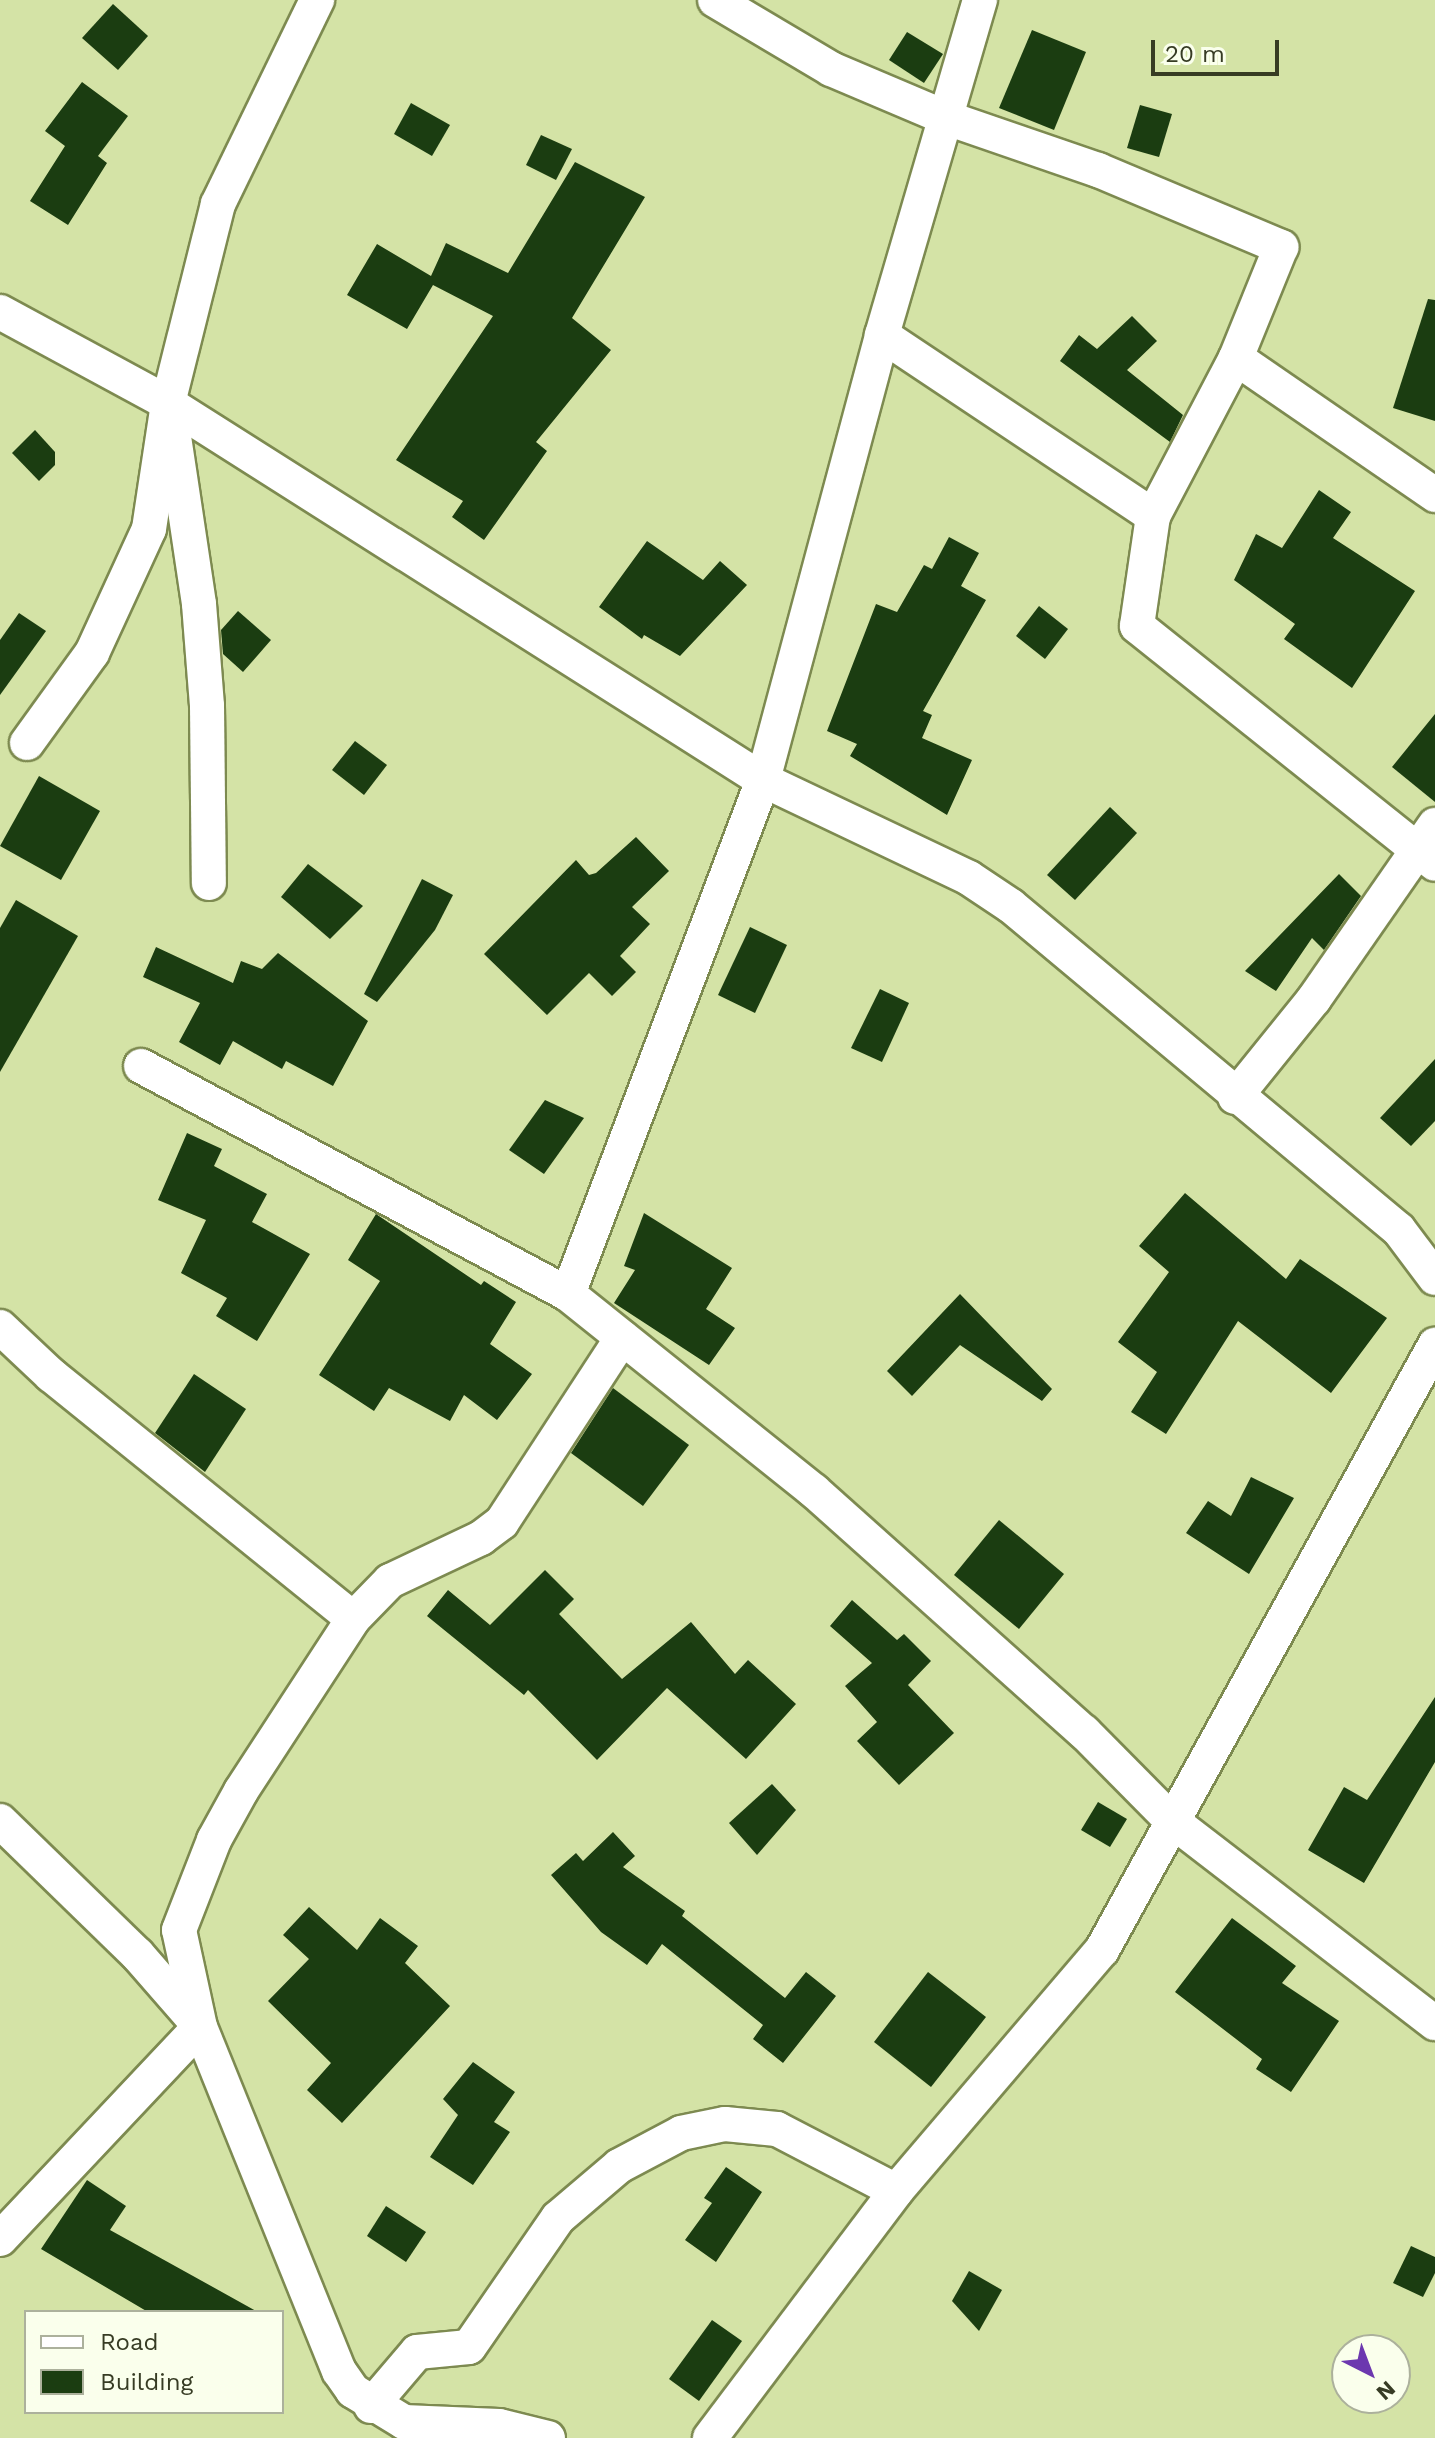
<!DOCTYPE html>
<style>
body{margin:0}
#map{position:relative;width:1435px;height:2438px;overflow:hidden;background:#d4e3a6;font-family:"Work Sans",sans-serif}
div>[style]{position:absolute}
.building>*{inset:0;background:#1b3d11}
.roads{filter:drop-shadow(2px 0 #7d8a50) drop-shadow(-2px 0 #7d8a50) drop-shadow(0 2px #7d8a50) drop-shadow(0 -2px #7d8a50)}
.minor>*{height:34px;margin:-17px;padding:0 17px;transform-origin:17px;border-radius:17px;background:#fff}
span{translate:-50% -50%;white-space:nowrap;text-align:center;line-height:1.15;-webkit-text-stroke:8px #faffec;paint-order:stroke}
.legend{position:absolute;left:24px;top:2310px;width:260px;height:104px;box-sizing:border-box;background:#faffec;border:2px solid #acb19c;margin:0;padding:10px 14px;list-style:none;font-size:24px;color:#373c24}
.legend li{display:flex;align-items:center;gap:16px;height:40px}
.legend b{width:40px;border:2px solid #acb19c}
.north{position:absolute;left:1331px;top:2334px;width:80px;height:80px;box-sizing:border-box;background:#faffec;border:2px solid #acb19c;border-radius:50%;rotate:138deg;font-size:22px;font-weight:700;line-height:32px;text-align:center;color:#373c24}
.north::after{content:'';display:block;margin:auto;width:28px;height:36px;background:#6c38af;clip-path:polygon(50% 0,100% 100%,50% 72%,0 100%)}
.scale{position:absolute;left:1151px;top:40px;width:128px;height:36px;box-sizing:border-box;border:4px solid #373c24;border-top:0;padding-left:10px;font-size:24px;line-height:28px;white-space:nowrap;color:#373c24;-webkit-text-stroke:6px #faffec;paint-order:stroke}
</style>
<div id="map">
<div class="building">
<i style="clip-path:polygon(113px 4px,148px 36px,118px 70px,82px 38px)"></i>
<i style="clip-path:polygon(1032px 30px,1086px 52px,1054px 130px,999px 108px)"></i>
<i style="clip-path:polygon(907px 32px,943px 54px,924px 83px,889px 60px)"></i>
<i style="clip-path:polygon(82px 82px,128px 116px,98px 156px,107px 163px,68px 225px,30px 201px,65px 146px,45px 131px)"></i>
<i style="clip-path:polygon(411px 103px,450px 125px,432px 156px,394px 134px)"></i>
<i style="clip-path:polygon(1140px 105px,1172px 114px,1159px 157px,1127px 148px)"></i>
<i style="clip-path:polygon(541px 135px,572px 149px,556px 180px,526px 165px)"></i>
<i style="clip-path:polygon(575px 162px,645px 197px,572px 318px,611px 350px,536px 442px,547px 451px,484px 540px,452px 517px,463px 501px,396px 460px,493px 316px,433px 285px,407px 329px,347px 295px,377px 244px,431px 276px,446px 243px,508px 273px)"></i>
<i style="clip-path:polygon(1428px 299px,1435px 300px,1435px 421px,1393px 408px)"></i>
<i style="clip-path:polygon(1132px 316px,1157px 341px,1127px 370px,1183px 415px,1170px 442px,1060px 361px,1079px 335px,1097px 349px)"></i>
<i style="clip-path:polygon(35px 430px,55px 452px,55px 465px,39px 481px,12px 453px)"></i>
<i style="clip-path:polygon(1319px 490px,1351px 512px,1333px 538px,1415px 591px,1352px 688px,1284px 639px,1295px 624px,1234px 580px,1256px 534px,1282px 548px)"></i>
<i style="clip-path:polygon(949px 537px,979px 553px,961px 586px,986px 600px,923px 711px,932px 715px,922px 738px,972px 760px,947px 815px,850px 756px,857px 744px,827px 731px,876px 604px,897px 612px,924px 565px,932px 569px)"></i>
<i style="clip-path:polygon(647px 541px,703px 580px,720px 561px,747px 585px,680px 656px,644px 635px,642px 639px,599px 607px)"></i>
<i style="clip-path:polygon(1039px 606px,1068px 629px,1045px 659px,1016px 636px)"></i>
<i style="clip-path:polygon(238px 611px,271px 640px,243px 672px,223px 654px,221px 630px)"></i>
<i style="clip-path:polygon(19px 613px,46px 631px,0 695px,0 640px)"></i>
<i style="clip-path:polygon(1435px 714px,1435px 802px,1392px 767px)"></i>
<i style="clip-path:polygon(355px 741px,387px 765px,364px 795px,332px 770px)"></i>
<i style="clip-path:polygon(39px 776px,100px 811px,61px 880px,0 846px)"></i>
<i style="clip-path:polygon(1110px 807px,1137px 833px,1075px 900px,1047px 875px)"></i>
<i style="clip-path:polygon(636px 837px,669px 871px,632px 907px,650px 924px,620px 956px,636px 972px,612px 996px,589px 973px,547px 1015px,484px 954px,576px 860px,589px 875px,596px 873px)"></i>
<i style="clip-path:polygon(308px 864px,363px 906px,330px 939px,281px 897px)"></i>
<i style="clip-path:polygon(1339px 874px,1361px 896px,1324px 950px,1312px 938px,1276px 991px,1245px 971px)"></i>
<i style="clip-path:polygon(422px 879px,453px 895px,435px 930px,377px 1002px,364px 994px)"></i>
<i style="clip-path:polygon(16px 900px,78px 936px,0 1072px,0 928px)"></i>
<i style="clip-path:polygon(750px 927px,787px 945px,755px 1013px,718px 995px)"></i>
<i style="clip-path:polygon(156px 947px,233px 983px,241px 961px,262px 969px,278px 953px,368px 1021px,333px 1086px,286px 1061px,282px 1069px,233px 1041px,220px 1065px,179px 1042px,200px 1003px,143px 977px)"></i>
<i style="clip-path:polygon(880px 989px,909px 1003px,882px 1062px,851px 1048px)"></i>
<i style="clip-path:polygon(1435px 1059px,1435px 1121px,1411px 1146px,1380px 1118px)"></i>
<i style="clip-path:polygon(545px 1100px,584px 1118px,544px 1174px,509px 1150px)"></i>
<i style="clip-path:polygon(187px 1133px,222px 1149px,214px 1166px,267px 1194px,252px 1222px,310px 1254px,257px 1341px,216px 1316px,227px 1298px,181px 1273px,206px 1220px,158px 1200px)"></i>
<i style="clip-path:polygon(1185px 1193px,1286px 1279px,1300px 1259px,1387px 1318px,1331px 1393px,1238px 1321px,1166px 1434px,1131px 1412px,1157px 1372px,1118px 1342px,1169px 1272px,1139px 1246px)"></i>
<i style="clip-path:polygon(644px 1213px,732px 1268px,706px 1309px,735px 1328px,709px 1365px,614px 1303px,635px 1270px,624px 1266px)"></i>
<i style="clip-path:polygon(376px 1214px,481px 1285px,484px 1281px,516px 1302px,490px 1344px,532px 1374px,497px 1420px,464px 1395px,450px 1421px,389px 1388px,374px 1411px,319px 1375px,380px 1281px,348px 1260px)"></i>
<i style="clip-path:polygon(960px 1294px,1052px 1389px,1042px 1401px,960px 1345px,912px 1396px,887px 1371px)"></i>
<i style="clip-path:polygon(194px 1374px,246px 1409px,205px 1472px,155px 1433px)"></i>
<i style="clip-path:polygon(613px 1388px,689px 1445px,643px 1506px,571px 1453px)"></i>
<i style="clip-path:polygon(1251px 1477px,1294px 1498px,1249px 1574px,1186px 1533px,1208px 1501px,1231px 1516px)"></i>
<i style="clip-path:polygon(999px 1520px,1064px 1574px,1019px 1629px,954px 1575px)"></i>
<i style="clip-path:polygon(545px 1570px,574px 1599px,559px 1614px,622px 1679px,691px 1622px,735px 1674px,748px 1660px,796px 1704px,746px 1759px,667px 1688px,597px 1760px,528px 1690px,524px 1695px,427px 1616px,448px 1590px,490px 1625px)"></i>
<i style="clip-path:polygon(852px 1600px,897px 1640px,904px 1634px,931px 1661px,908px 1685px,954px 1733px,899px 1785px,857px 1741px,877px 1722px,845px 1686px,872px 1663px,830px 1626px)"></i>
<i style="clip-path:polygon(1435px 1697px,1435px 1762px,1364px 1883px,1308px 1850px,1344px 1787px,1367px 1800px)"></i>
<i style="clip-path:polygon(772px 1784px,796px 1810px,757px 1855px,729px 1823px)"></i>
<i style="clip-path:polygon(1098px 1802px,1127px 1819px,1110px 1847px,1081px 1830px)"></i>
<i style="clip-path:polygon(613px 1832px,635px 1856px,623px 1867px,685px 1911px,682px 1916px,785px 1998px,806px 1972px,836px 1996px,783px 2063px,753px 2039px,763px 2025px,662px 1944px,647px 1965px,601px 1932px,551px 1875px,576px 1853px,583px 1861px)"></i>
<i style="clip-path:polygon(309px 1907px,357px 1950px,380px 1918px,418px 1946px,405px 1963px,450px 2006px,342px 2123px,307px 2090px,331px 2063px,268px 2001px,309px 1959px,283px 1935px)"></i>
<i style="clip-path:polygon(1232px 1918px,1296px 1966px,1282px 1983px,1339px 2021px,1291px 2092px,1256px 2069px,1262px 2059px,1175px 1992px)"></i>
<i style="clip-path:polygon(928px 1972px,986px 2017px,931px 2087px,874px 2042px)"></i>
<i style="clip-path:polygon(473px 2062px,515px 2092px,494px 2122px,510px 2132px,473px 2185px,430px 2157px,458px 2115px,443px 2099px)"></i>
<i style="clip-path:polygon(726px 2167px,762px 2192px,716px 2262px,685px 2240px,712px 2203px,704px 2198px)"></i>
<i style="clip-path:polygon(87px 2180px,126px 2206px,110px 2230px,258px 2312px,148px 2312px,41px 2249px)"></i>
<i style="clip-path:polygon(386px 2206px,426px 2232px,406px 2262px,367px 2236px)"></i>
<i style="clip-path:polygon(1411px 2246px,1435px 2257px,1435px 2273px,1423px 2297px,1393px 2283px)"></i>
<i style="clip-path:polygon(969px 2271px,1002px 2290px,979px 2331px,952px 2301px)"></i>
<i style="clip-path:polygon(712px 2320px,742px 2341px,699px 2401px,669px 2379px)"></i>
</div>
<div class="roads">
<div class="minor">
<i style="left:715px;top:0;width:135px;rotate:30.7deg"></i>
<i style="left:831px;top:69px;width:123px;rotate:23deg"></i>
<i style="left:944px;top:117px;width:163px;rotate:19deg"></i>
<i style="left:1098px;top:170px;width:199px;rotate:22.8deg"></i>
<i style="left:1281px;top:247px;width:120px;rotate:112.1deg"></i>
<i style="left:1236px;top:358px;width:178px;rotate:117.7deg"></i>
<i style="left:1153px;top:516px;width:111px;rotate:98.3deg"></i>
<i style="left:1137px;top:626px;width:381px;rotate:38.6deg"></i>
<i style="left:0;top:312px;width:191px;rotate:28.4deg"></i>
<i style="left:168px;top:403px;width:704px;rotate:32.36deg"></i>
<i style="left:763px;top:780px;width:228px;rotate:25.4deg"></i>
<i style="left:969px;top:878px;width:50px;rotate:33.7deg"></i>
<i style="left:1011px;top:906px;width:505px;rotate:39.86deg"></i>
<i style="left:1399px;top:1230px;width:60px;rotate:53.1deg"></i>
<i style="left:882px;top:335px;width:326px;rotate:33.7deg"></i>
<i style="left:1236px;top:358px;width:242px;rotate:34.5deg"></i>
<i style="left:173px;top:430px;width:176px;rotate:81.5deg"></i>
<i style="left:199px;top:604px;width:102px;rotate:85.5deg"></i>
<i style="left:207px;top:706px;width:177px;rotate:89.4deg"></i>
<i style="left:27px;top:743px;width:111px;rotate:-54.2deg"></i>
<i style="left:92px;top:653px;width:136px;rotate:-65.3deg"></i>
<i style="left:149px;top:529px;width:127px;rotate:-81.4deg"></i>
<i style="left:168px;top:403px;width:205px;rotate:-75.9deg"></i>
<i style="left:218px;top:204px;width:227px;rotate:-64.1deg"></i>
<i style="left:141px;top:1066px;width:484px;rotate:28.1deg"></i>
<i style="left:568px;top:1294px;width:315px;rotate:38.7deg"></i>
<i style="left:814px;top:1491px;width:362px;rotate:41.8deg"></i>
<i style="left:1084px;top:1732px;width:124px;rotate:45.3deg"></i>
<i style="left:1171px;top:1820px;width:333px;rotate:37.6deg"></i>
<i style="left:1235px;top:1097px;width:126px;rotate:-51.1deg"></i>
<i style="left:1314px;top:999px;width:212px;rotate:-55.2deg"></i>
<i style="left:568px;top:1294px;width:550px;rotate:-69.22deg"></i>
<i style="left:763px;top:780px;width:461px;rotate:-75deg"></i>
<i style="left:882px;top:335px;width:349px;rotate:-73.7deg"></i>
<i style="left:0;top:1327px;width:70px;rotate:43.3deg"></i>
<i style="left:51px;top:1375px;width:388px;rotate:38.9deg"></i>
<i style="left:0;top:1821px;width:191px;rotate:44.2deg"></i>
<i style="left:137px;top:1954px;width:91px;rotate:49deg"></i>
<i style="left:0;top:2239px;width:291px;rotate:-46.7deg"></i>
<i style="left:371px;top:2406px;width:71px;rotate:-49.6deg"></i>
<i style="left:417px;top:2352px;width:52px;rotate:-5.5deg"></i>
<i style="left:469px;top:2347px;width:157px;rotate:-55.4deg"></i>
<i style="left:558px;top:2218px;width:80px;rotate:-40.4deg"></i>
<i style="left:619px;top:2166px;width:70px;rotate:-28deg"></i>
<i style="left:681px;top:2133px;width:45px;rotate:-11.6deg"></i>
<i style="left:725px;top:2124px;width:52px;rotate:5.5deg"></i>
<i style="left:777px;top:2129px;width:134px;rotate:27.5deg"></i>
<i style="left:548px;top:2438px;width:50px;rotate:-166.2deg"></i>
<i style="left:499px;top:2426px;width:95px;rotate:-177.6deg"></i>
<i style="left:404px;top:2422px;width:60px;rotate:-148.7deg"></i>
<i style="left:353px;top:2391px;width:24px;rotate:-125deg"></i>
<i style="left:339px;top:2371px;width:371px;rotate:-112deg"></i>
<i style="left:200px;top:2027px;width:99px;rotate:-102.2deg"></i>
<i style="left:179px;top:1930px;width:97px;rotate:-68.7deg"></i>
<i style="left:214px;top:1840px;width:56px;rotate:-61.1deg"></i>
<i style="left:241px;top:1791px;width:205px;rotate:-56.9deg"></i>
<i style="left:353px;top:1619px;width:53px;rotate:-45.8deg"></i>
<i style="left:390px;top:1581px;width:101px;rotate:-25.3deg"></i>
<i style="left:481px;top:1538px;width:26px;rotate:-37deg"></i>
<i style="left:502px;top:1522px;width:220px;rotate:-56.9deg"></i>
<i style="left:710px;top:2438px;width:309px;rotate:-53deg"></i>
<i style="left:896px;top:2191px;width:317px;rotate:-49.5deg"></i>
<i style="left:1102px;top:1950px;width:691px;rotate:-61.17deg"></i>
</div>
</div>
<ul class="legend">
<li><b style="height:10px;background:#fff"></b>Road</li>
<li><b style="height:22px;background:#1b3d11"></b>Building</li>
</ul>
<div class="north">N</div>
<div class="scale">20 m</div>
</div>
